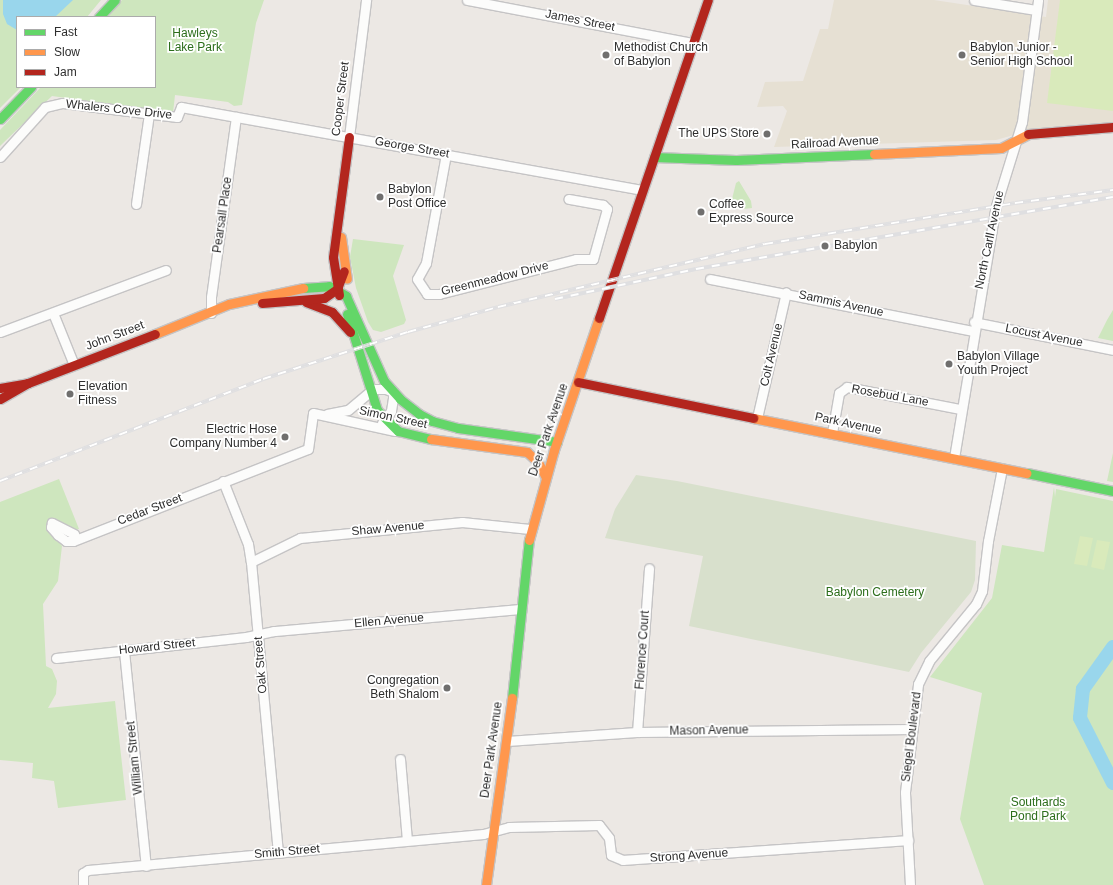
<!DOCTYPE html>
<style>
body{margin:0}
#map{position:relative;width:1113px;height:885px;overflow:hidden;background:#ece8e4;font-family:Helvetica,sans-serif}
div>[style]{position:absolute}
.education>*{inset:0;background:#e6e0d3}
.green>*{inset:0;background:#cee6be}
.cemetery>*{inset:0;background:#d8e0cc}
.pitch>*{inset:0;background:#d9eabb}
.water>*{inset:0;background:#99d6ec}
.river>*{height:14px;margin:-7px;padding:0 7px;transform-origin:7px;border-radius:7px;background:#99d6ec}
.roads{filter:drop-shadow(1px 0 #c5c4c5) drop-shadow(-1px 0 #c5c4c5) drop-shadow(0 1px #c5c4c5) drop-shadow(0 -1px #c5c4c5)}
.street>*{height:9px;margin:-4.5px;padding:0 4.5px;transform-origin:4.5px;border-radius:4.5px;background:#fcfcfb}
.fast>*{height:9px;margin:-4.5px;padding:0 4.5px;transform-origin:4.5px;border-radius:4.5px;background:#63d668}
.slow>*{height:9px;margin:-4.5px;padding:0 4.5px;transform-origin:4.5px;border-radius:4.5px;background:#ff974d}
.jam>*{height:9px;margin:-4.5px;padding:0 4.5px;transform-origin:4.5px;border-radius:4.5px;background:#b3261e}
.rail>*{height:4px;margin-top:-2px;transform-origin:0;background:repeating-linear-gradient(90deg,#fff 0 8px,#dfdfe1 0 16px);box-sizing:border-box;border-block:1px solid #dfdfe1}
.dots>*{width:11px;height:11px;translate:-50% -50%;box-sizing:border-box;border:2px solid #fff;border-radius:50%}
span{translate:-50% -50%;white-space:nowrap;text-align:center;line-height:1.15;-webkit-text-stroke:3.5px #fff;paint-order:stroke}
.street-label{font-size:12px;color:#2e2e2e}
.park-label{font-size:12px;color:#2c6e1b}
.poi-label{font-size:12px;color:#2e2e2e}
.left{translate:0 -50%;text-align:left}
.right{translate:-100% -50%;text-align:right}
.legend{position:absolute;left:16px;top:16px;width:140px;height:72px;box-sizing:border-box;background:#fff;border:1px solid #ababab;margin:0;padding:5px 7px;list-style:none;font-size:12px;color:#2e2e2e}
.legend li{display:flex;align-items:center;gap:8px;height:20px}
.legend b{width:20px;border:1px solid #ababab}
</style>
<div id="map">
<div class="education">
<i style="clip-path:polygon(834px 0,934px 0,1046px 17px,1048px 0,1113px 0,1113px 122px,1039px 128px,996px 140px,774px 147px,787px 111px,783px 106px,757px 107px,765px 82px,803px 81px,820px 29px,828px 29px)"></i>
</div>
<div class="green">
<i style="clip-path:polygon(0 0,101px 0,87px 17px,17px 17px,17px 87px,21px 87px,0 108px)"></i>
<i style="clip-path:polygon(122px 0,264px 0,256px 23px,242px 105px,234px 106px,228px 102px,175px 95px,173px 113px,52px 96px,0 146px,0 130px,41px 87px,155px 87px,155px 17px,108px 17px)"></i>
<i style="clip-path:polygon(739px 181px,751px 201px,752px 208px,743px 209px,742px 203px,731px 203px,736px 183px)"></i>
<i style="clip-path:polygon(353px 239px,404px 245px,393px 276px,406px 320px,404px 324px,381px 332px,373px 330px,368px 322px,356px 288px,350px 257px)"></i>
<i style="clip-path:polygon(1113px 310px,1113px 341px,1098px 338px,1107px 320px)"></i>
<i style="clip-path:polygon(1113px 453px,1113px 482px,1107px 481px)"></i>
<i style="clip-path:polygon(59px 479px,79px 529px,55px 537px,62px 546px,58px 581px,43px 604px,46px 666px,52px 669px,57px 681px,56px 694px,48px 708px,115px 701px,126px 800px,58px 808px,54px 781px,32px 778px,33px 763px,0 760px,0 502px)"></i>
<i style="clip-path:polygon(1054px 487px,1055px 497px,1056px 489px,1113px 501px,1113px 885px,984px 885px,960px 819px,982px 693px,930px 677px,992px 598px,1002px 545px,1044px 552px)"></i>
</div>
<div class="cemetery">
<i style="clip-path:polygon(636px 475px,677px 481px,976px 541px,975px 580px,971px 592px,921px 653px,909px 672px,689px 626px,703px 556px,605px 538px,615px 509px)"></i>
</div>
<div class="pitch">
<i style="clip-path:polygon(1060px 0,1113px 0,1113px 111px,1047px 103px)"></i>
<i style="clip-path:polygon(1080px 536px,1093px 538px,1087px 566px,1074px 564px)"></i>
<i style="clip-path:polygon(1097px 540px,1110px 542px,1104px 570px,1091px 567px)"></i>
</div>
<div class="water">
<i style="clip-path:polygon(3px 0,73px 0,55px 17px,17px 17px,17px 30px,7px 24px,3px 14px)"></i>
</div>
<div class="river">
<i style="left:1113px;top:647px;width:52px;rotate:125.5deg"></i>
<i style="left:1083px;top:689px;width:29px;rotate:96deg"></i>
<i style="left:1080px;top:718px;width:73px;rotate:63.1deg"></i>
</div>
<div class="roads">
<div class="street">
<i style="left:467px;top:0;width:230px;rotate:10.8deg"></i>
<i style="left:974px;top:0;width:63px;rotate:9.2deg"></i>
<i style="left:349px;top:137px;width:138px;rotate:-82.9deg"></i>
<i style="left:446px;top:154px;width:111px;rotate:100.4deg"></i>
<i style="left:426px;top:263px;width:18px;rotate:119deg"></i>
<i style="left:417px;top:279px;width:18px;rotate:56deg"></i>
<i style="left:427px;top:294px;width:12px"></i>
<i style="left:439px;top:294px;width:141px;rotate:-14.3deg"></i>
<i style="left:576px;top:259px;width:17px"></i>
<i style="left:593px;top:259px;width:52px;rotate:-74.4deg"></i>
<i style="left:607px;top:209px;width:6px;rotate:-135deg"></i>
<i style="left:603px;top:205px;width:35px;rotate:-170deg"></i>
<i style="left:0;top:157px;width:67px;rotate:-48deg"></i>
<i style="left:45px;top:107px;width:18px;rotate:-13deg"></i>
<i style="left:63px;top:103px;width:115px;rotate:7deg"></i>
<i style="left:177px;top:117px;width:11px;rotate:-68deg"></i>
<i style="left:181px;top:107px;width:468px;rotate:10.2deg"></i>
<i style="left:136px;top:204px;width:91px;rotate:-81.8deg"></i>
<i style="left:710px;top:279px;width:268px;rotate:11.2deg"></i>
<i style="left:53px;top:313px;width:56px;rotate:68deg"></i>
<i style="left:211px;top:313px;width:16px;rotate:-90deg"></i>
<i style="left:211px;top:297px;width:182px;rotate:-82.1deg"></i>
<i style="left:974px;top:322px;width:142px;rotate:11.4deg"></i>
<i style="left:0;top:332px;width:177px;rotate:-20.5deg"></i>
<i style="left:327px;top:414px;width:21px;rotate:-11deg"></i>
<i style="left:348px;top:410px;width:33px;rotate:-40deg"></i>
<i style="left:373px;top:389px;width:13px"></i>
<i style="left:386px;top:389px;width:8px;rotate:23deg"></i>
<i style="left:393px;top:392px;width:6px;rotate:90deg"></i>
<i style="left:393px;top:398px;width:13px;rotate:99deg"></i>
<i style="left:391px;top:411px;width:15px;rotate:127deg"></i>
<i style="left:757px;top:418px;width:129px;rotate:-77deg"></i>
<i style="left:832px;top:433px;width:41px;rotate:-80.1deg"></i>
<i style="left:839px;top:393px;width:10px;rotate:-37deg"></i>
<i style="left:847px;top:387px;width:115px;rotate:11deg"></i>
<i style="left:954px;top:458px;width:252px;rotate:-80.6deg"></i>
<i style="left:995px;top:209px;width:91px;rotate:-72.8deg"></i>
<i style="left:1022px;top:122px;width:123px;rotate:-82.5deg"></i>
<i style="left:223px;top:481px;width:68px;rotate:68.4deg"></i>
<i style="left:248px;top:544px;width:18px;rotate:81deg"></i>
<i style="left:251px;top:562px;width:292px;rotate:84.7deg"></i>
<i style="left:76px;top:538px;width:4px;rotate:-117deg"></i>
<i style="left:74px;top:534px;width:25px;rotate:-153deg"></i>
<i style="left:52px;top:523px;width:4px;rotate:104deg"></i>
<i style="left:51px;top:527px;width:11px;rotate:49deg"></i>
<i style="left:58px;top:535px;width:10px;rotate:37deg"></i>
<i style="left:66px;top:541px;width:7px"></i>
<i style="left:73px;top:541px;width:252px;rotate:-21.4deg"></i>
<i style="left:308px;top:449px;width:36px;rotate:-82deg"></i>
<i style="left:313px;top:413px;width:84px;rotate:12.4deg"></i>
<i style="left:251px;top:562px;width:55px;rotate:-26.1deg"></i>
<i style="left:300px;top:538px;width:163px;rotate:-5.6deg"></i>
<i style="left:462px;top:522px;width:68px;rotate:5.9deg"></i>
<i style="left:124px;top:651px;width:216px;rotate:84.2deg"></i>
<i style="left:56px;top:658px;width:191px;rotate:-6.3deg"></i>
<i style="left:246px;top:637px;width:29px;rotate:-12deg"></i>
<i style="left:274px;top:631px;width:248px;rotate:-5.1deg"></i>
<i style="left:637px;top:732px;width:164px;rotate:-85.8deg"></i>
<i style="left:507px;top:741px;width:130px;rotate:-4deg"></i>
<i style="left:637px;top:732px;width:275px;rotate:-0.6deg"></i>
<i style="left:400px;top:759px;width:81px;rotate:85.1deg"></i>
<i style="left:83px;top:885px;width:12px;rotate:-90deg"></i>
<i style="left:83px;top:873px;width:6px;rotate:-31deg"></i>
<i style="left:88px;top:870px;width:397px;rotate:-5.2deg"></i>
<i style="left:483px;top:834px;width:27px;rotate:-15deg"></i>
<i style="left:509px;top:827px;width:90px;rotate:-1.3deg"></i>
<i style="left:599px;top:825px;width:16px;rotate:52deg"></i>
<i style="left:609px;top:838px;width:17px;rotate:83deg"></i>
<i style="left:611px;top:855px;width:13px;rotate:23deg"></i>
<i style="left:623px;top:860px;width:286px;rotate:-4deg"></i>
<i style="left:910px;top:885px;width:93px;rotate:-93.1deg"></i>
<i style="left:905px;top:792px;width:109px;rotate:-83.1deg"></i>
<i style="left:918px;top:684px;width:25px;rotate:-64deg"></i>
<i style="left:929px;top:661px;width:74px;rotate:-50.5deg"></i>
<i style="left:976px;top:604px;width:14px;rotate:-65deg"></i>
<i style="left:982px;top:591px;width:50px;rotate:-83.2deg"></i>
<i style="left:988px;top:541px;width:74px;rotate:-79.1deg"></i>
</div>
<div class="fast">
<i style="left:99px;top:17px;width:23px;rotate:-47deg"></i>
<i style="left:0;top:119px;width:45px;rotate:-45.9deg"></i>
<i style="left:654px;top:157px;width:82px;rotate:2.1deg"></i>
<i style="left:736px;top:160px;width:138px;rotate:-2.5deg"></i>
<i style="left:303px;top:288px;width:26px;rotate:-4deg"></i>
<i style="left:329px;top:286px;width:20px;rotate:30deg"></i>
<i style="left:346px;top:296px;width:93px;rotate:65.9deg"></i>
<i style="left:384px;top:381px;width:24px;rotate:48deg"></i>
<i style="left:400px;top:399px;width:24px;rotate:38deg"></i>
<i style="left:419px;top:414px;width:15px;rotate:28deg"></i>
<i style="left:432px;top:421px;width:27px;rotate:15deg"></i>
<i style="left:458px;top:428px;width:100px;rotate:8deg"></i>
<i style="left:347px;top:314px;width:101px;rotate:72.6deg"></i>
<i style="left:377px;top:410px;width:30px;rotate:45deg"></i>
<i style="left:398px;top:431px;width:34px;rotate:14deg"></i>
<i style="left:1027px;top:473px;width:88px;rotate:11.8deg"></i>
<i style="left:512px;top:698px;width:159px;rotate:-83.9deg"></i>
</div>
<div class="slow">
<i style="left:874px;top:154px;width:127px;rotate:-2.7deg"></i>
<i style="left:1001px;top:148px;width:30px;rotate:-27deg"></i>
<i style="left:341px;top:237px;width:42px;rotate:81.9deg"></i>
<i style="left:155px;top:334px;width:80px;rotate:-22.1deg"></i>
<i style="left:229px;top:304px;width:76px;rotate:-12.2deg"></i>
<i style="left:753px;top:418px;width:279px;rotate:11.4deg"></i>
<i style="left:431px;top:439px;width:97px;rotate:7.7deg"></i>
<i style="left:527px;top:452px;width:15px;rotate:42deg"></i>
<i style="left:538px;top:462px;width:16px;rotate:63deg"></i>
<i style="left:529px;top:540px;width:93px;rotate:-74.5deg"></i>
<i style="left:554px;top:450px;width:139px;rotate:-71.2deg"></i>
<i style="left:486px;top:885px;width:189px;rotate:-82.1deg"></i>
</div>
<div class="jam">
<i style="left:1028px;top:134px;width:85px;rotate:-4.7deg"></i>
<i style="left:339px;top:295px;width:38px;rotate:-99deg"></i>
<i style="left:333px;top:257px;width:121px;rotate:-82.4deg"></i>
<i style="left:306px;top:302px;width:28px;rotate:21deg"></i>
<i style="left:332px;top:312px;width:27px;rotate:48deg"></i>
<i style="left:262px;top:303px;width:62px;rotate:-4.6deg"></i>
<i style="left:324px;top:298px;width:16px;rotate:-35deg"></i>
<i style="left:337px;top:289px;width:19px;rotate:-69deg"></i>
<i style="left:599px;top:318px;width:336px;rotate:-71.1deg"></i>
<i style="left:578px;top:382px;width:179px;rotate:11.6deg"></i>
<i style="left:0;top:388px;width:28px;rotate:-10deg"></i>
<i style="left:28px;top:383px;width:136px;rotate:-21.1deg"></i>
<i style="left:0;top:399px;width:32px;rotate:-30deg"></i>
</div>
</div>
<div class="rail">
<i style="left:555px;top:299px;width:144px;rotate:-12deg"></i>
<i style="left:696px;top:269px;width:423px;rotate:-9.8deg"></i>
<i style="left:0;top:481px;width:282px;rotate:-21.2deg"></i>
<i style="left:263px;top:379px;width:152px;rotate:-18deg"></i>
<i style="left:408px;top:332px;width:93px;rotate:-15.5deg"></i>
<i style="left:498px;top:307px;width:274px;rotate:-13.3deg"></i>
<i style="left:765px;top:244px;width:253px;rotate:-9.3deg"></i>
<i style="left:1015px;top:203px;width:99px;rotate:-7.6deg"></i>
</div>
<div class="dots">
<i style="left:606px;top:55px;background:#706f6e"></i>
<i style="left:962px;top:55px;background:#706f6e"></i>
<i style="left:767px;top:134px;background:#706f6e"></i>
<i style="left:380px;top:197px;background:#706f6e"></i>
<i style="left:701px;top:212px;background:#706f6e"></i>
<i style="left:825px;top:246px;background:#706f6e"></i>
<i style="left:949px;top:364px;background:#706f6e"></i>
<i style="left:70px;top:394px;background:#706f6e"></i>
<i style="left:285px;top:437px;background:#706f6e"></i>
<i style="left:447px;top:688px;background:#706f6e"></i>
</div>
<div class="street-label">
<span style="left:580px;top:21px;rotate:11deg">James Street</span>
<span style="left:341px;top:99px;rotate:-83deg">Cooper Street</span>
<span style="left:119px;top:110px;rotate:6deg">Whalers Cove Drive</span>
<span style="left:835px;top:143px;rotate:-3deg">Railroad Avenue</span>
<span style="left:412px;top:148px;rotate:10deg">George Street</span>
<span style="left:223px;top:215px;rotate:-82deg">Pearsall Place</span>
<span style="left:990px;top:240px;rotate:-78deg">North Carll Avenue</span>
<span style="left:495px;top:279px;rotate:-14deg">Greenmeadow Drive</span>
<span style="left:841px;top:304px;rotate:12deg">Sammis Avenue</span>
<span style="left:115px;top:336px;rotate:-21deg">John Street</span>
<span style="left:1044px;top:336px;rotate:11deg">Locust Avenue</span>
<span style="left:772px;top:355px;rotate:-77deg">Colt Avenue</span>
<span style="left:890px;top:396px;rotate:10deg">Rosebud Lane</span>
<span style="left:393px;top:418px;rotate:12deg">Simon Street</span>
<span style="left:848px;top:424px;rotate:12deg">Park Avenue</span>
<span style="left:549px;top:430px;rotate:-71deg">Deer Park Avenue</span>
<span style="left:150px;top:510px;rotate:-21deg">Cedar Street</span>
<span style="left:388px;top:529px;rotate:-5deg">Shaw Avenue</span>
<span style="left:389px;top:621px;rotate:-5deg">Ellen Avenue</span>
<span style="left:157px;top:647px;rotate:-6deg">Howard Street</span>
<span style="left:643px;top:650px;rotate:-86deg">Florence Court</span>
<span style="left:261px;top:665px;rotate:-95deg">Oak Street</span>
<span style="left:709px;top:731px;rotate:-1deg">Mason Avenue</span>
<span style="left:912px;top:737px;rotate:-83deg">Siegel Boulevard</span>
<span style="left:492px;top:750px;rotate:-82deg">Deer Park Avenue</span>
<span style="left:135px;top:758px;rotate:-96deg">William Street</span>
<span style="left:287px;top:852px;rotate:-5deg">Smith Street</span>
<span style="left:689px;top:856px;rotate:-4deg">Strong Avenue</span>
</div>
<div class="park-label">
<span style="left:195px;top:41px">Hawleys<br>Lake Park</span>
<span style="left:875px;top:593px">Babylon Cemetery</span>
<span style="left:1038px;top:810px">Southards<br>Pond Park</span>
</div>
<div class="poi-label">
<span class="left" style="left:614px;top:55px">Methodist Church<br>of Babylon</span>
<span class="left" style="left:970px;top:55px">Babylon Junior -<br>Senior High School</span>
<span class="right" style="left:759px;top:134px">The UPS Store</span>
<span class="left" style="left:388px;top:197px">Babylon<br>Post Office</span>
<span class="left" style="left:709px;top:212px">Coffee<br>Express Source</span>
<span class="left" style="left:834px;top:246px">Babylon</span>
<span class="left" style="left:957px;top:364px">Babylon Village<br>Youth Project</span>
<span class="left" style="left:78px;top:394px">Elevation<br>Fitness</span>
<span class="right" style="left:277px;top:437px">Electric Hose<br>Company Number 4</span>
<span class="right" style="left:439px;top:688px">Congregation<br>Beth Shalom</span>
</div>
<ul class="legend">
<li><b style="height:5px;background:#63d668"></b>Fast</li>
<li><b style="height:5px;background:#ff974d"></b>Slow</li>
<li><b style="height:5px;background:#b3261e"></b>Jam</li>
</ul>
</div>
